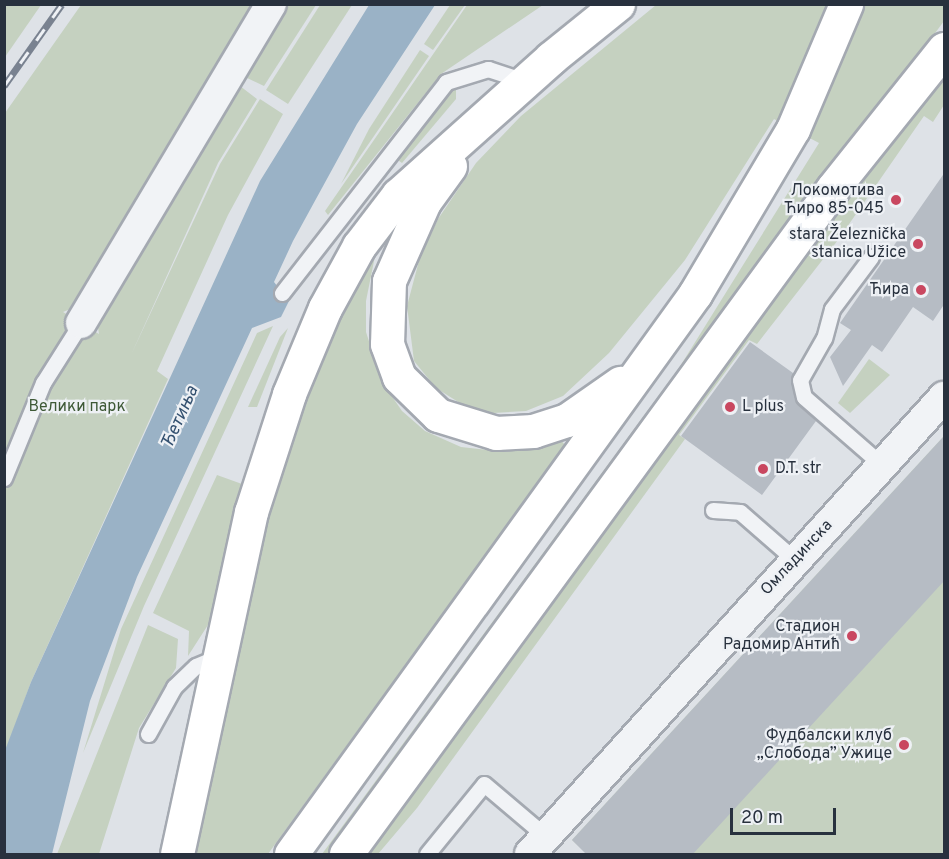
<!DOCTYPE html>
<meta charset="utf-8">
<style>
body{margin:0}
#map{position:relative;width:949px;height:859px;overflow:hidden;background:#dee2e7;font-family:Overpass,sans-serif}
div>[style]{position:absolute}
.green>*{inset:0;background:#c5d1c0}
.water>*{inset:0;background:#9ab2c6}
.building>*{inset:0;background:#b6bcc4}
.roads{filter:drop-shadow(2px 0 #a4a9b1) drop-shadow(-2px 0 #a4a9b1) drop-shadow(0 2px #a4a9b1) drop-shadow(0 -2px #a4a9b1)}
.service>*{height:15px;margin:-7.5px;padding:0 7.5px;transform-origin:7.5px;border-radius:7.5px;background:#f1f3f6}
.minor>*{height:30px;margin:-15px;padding:0 15px;transform-origin:15px;border-radius:15px;background:#f1f3f6}
.primary>*{height:33px;margin:-16.5px;padding:0 16.5px;transform-origin:16.5px;border-radius:16.5px;background:#fff}
.rail>*{height:7px;margin-top:-3.5px;transform-origin:0;background:repeating-linear-gradient(90deg,#eef1f5 0 14px,#798290 0 28px);box-sizing:border-box;border-block:2px solid #798290}
.dots>*{width:16px;height:16px;translate:-50% -50%;box-sizing:border-box;border:3px solid #eef1f5;border-radius:50%}
span{translate:-50% -50%;white-space:nowrap;text-align:center;line-height:1.15;-webkit-text-stroke:4.5px #eef1f5;paint-order:stroke}
.poi-label{font-size:16px;color:#28313e}
.right{translate:-100% -50%;text-align:right}
.left{translate:0 -50%;text-align:left}
.park-label{font-size:16px;color:#3e5936}
.street-label{font-size:16px;color:#28313e}
.water-label{font-size:18px;color:#345170;font-style:italic}
.frame{position:absolute;inset:0;border:6px solid #28313e;pointer-events:none}
.scale{position:absolute;left:730px;top:808px;width:106px;height:27px;box-sizing:border-box;border:3px solid #28313e;border-top:0;padding-left:8px;font-size:18px;line-height:21px;white-space:nowrap;color:#28313e;-webkit-text-stroke:4px #eef1f5;paint-order:stroke}
</style>
<div id="map">
<div class="green">
<i style="clip-path:polygon(5px 4px,41px 5px,5px 57px,4px 5px)"></i>
<i style="clip-path:polygon(81px 5px,253px 5px,75px 307px,63px 312px,99px 334px,97px 321px,240px 86px,257px 99px,218px 163px,131px 355px,220px 164px,260px 99px,283px 114px,228px 215px,157px 371px,168px 379px,31px 682px,5px 753px,5px 113px)"></i>
<i style="clip-path:polygon(288px 5px,316px 5px,264px 86px,245px 77px)"></i>
<i style="clip-path:polygon(320px 5px,352px 5px,288px 104px,266px 90px)"></i>
<i style="clip-path:polygon(450px 5px,465px 5px,433px 50px,424px 44px)"></i>
<i style="clip-path:polygon(467px 5px,543px 5px,441px 74px,328px 215px,325px 211px)"></i>
<i style="clip-path:polygon(656px 5px,944px 5px,944px 21px,329px 854px,322px 854px,679px 368px,819px 143px,774px 119px,685px 260px,609px 353px,563px 396px,526px 411px,493px 413px,463px 405px,436px 388px,414px 361px,407px 306px,420px 257px,438px 219px,476px 163px,521px 116px)"></i>
<i style="clip-path:polygon(420px 50px,429px 56px,341px 184px,369px 129px)"></i>
<i style="clip-path:polygon(944px 75px,944px 105px,933px 122px,924px 116px,838px 240px,757px 344px,749px 340px,679px 435px,685px 439px,417px 808px,378px 854px,364px 854px,762px 308px)"></i>
<i style="clip-path:polygon(456px 86px,456px 99px,402px 163px,395px 158px)"></i>
<i style="clip-path:polygon(376px 251px,366px 301px,366px 332px,382px 382px,402px 411px,425px 431px,461px 447px,506px 452px,560px 439px,565px 445px,268px 854px,191px 854px,248px 589px,285px 446px,338px 316px)"></i>
<i style="clip-path:polygon(273px 326px,144px 606px,83px 753px,121px 629px,257px 333px)"></i>
<i style="clip-path:polygon(288px 328px,257px 407px,248px 407px,280px 337px)"></i>
<i style="clip-path:polygon(869px 359px,890px 375px,850px 413px,838px 403px)"></i>
<i style="clip-path:polygon(944px 436px,944px 854px,587px 854px,572px 840px)"></i>
<i style="clip-path:polygon(217px 475px,242px 484px,215px 614px,188px 656px,189px 631px,153px 613px)"></i>
<i style="clip-path:polygon(148px 625px,178px 639px,176px 668px,139px 728px,99px 854px,57px 854px)"></i>
</div>
<div class="water">
<i style="clip-path:polygon(369px 5px,435px 5px,357px 124px,293px 241px,274px 282px,289px 301px,281px 317px,252px 328px,137px 577px,90px 701px,52px 854px,5px 854px,4px 753px,31px 682px,260px 181px)"></i>
</div>
<div class="building">
<i style="clip-path:polygon(945px 172px,945px 303px,933px 321px,913px 307px,882px 352px,872px 345px,843px 386px,830px 357px,851px 330px,840px 323px)"></i>
<i style="clip-path:polygon(750px 342px,793px 373px,795px 400px,816px 421px,762px 495px,681px 436px)"></i>
<i style="clip-path:polygon(945px 435px,945px 580px,692px 855px,587px 855px,572px 840px)"></i>
</div>
<div class="roads">
<div class="service">
<i style="left:871px;top:257px;width:65px;rotate:126.9deg"></i>
<i style="left:832px;top:309px;width:30px;rotate:105deg"></i>
<i style="left:824px;top:338px;width:48px;rotate:119.7deg"></i>
<i style="left:800px;top:380px;width:17px;rotate:77deg"></i>
<i style="left:804px;top:397px;width:103px;rotate:41.1deg"></i>
<i style="left:282px;top:293px;width:267px;rotate:-52.1deg"></i>
<i style="left:446px;top:82px;width:44px;rotate:-17.2deg"></i>
<i style="left:488px;top:69px;width:39px;rotate:18deg"></i>
<i style="left:4px;top:478px;width:103px;rotate:-67.7deg"></i>
<i style="left:43px;top:383px;width:71px;rotate:-57.7deg"></i>
<i style="left:713px;top:510px;width:27px;rotate:4deg"></i>
<i style="left:740px;top:512px;width:73px;rotate:41.1deg"></i>
<i style="left:148px;top:734px;width:54px;rotate:-61deg"></i>
<i style="left:174px;top:687px;width:30px;rotate:-44deg"></i>
<i style="left:196px;top:666px;width:26px;rotate:-23deg"></i>
<i style="left:427px;top:854px;width:90px;rotate:-50.8deg"></i>
<i style="left:484px;top:784px;width:77px;rotate:40.3deg"></i>
</div>
<div class="minor">
<i style="left:81px;top:323px;width:371px;rotate:-59.2deg"></i>
<i style="left:530px;top:854px;width:617px;rotate:-47.83deg"></i>
</div>
<div class="primary">
<i style="left:450px;top:166px;width:44px;rotate:125.8deg"></i>
<i style="left:424px;top:202px;width:86px;rotate:113.9deg"></i>
<i style="left:389px;top:281px;width:63px;rotate:91.8deg"></i>
<i style="left:387px;top:344px;width:35px;rotate:70deg"></i>
<i style="left:399px;top:377px;width:54px;rotate:44.3deg"></i>
<i style="left:438px;top:415px;width:61px;rotate:17.2deg"></i>
<i style="left:496px;top:433px;width:37px;rotate:-3deg"></i>
<i style="left:533px;top:431px;width:36px;rotate:-18deg"></i>
<i style="left:567px;top:420px;width:65px;rotate:-34.9deg"></i>
<i style="left:177px;top:854px;width:350px;rotate:-77.8deg"></i>
<i style="left:251px;top:512px;width:124px;rotate:-72.1deg"></i>
<i style="left:289px;top:394px;width:93px;rotate:-67.3deg"></i>
<i style="left:325px;top:308px;width:71px;rotate:-61.3deg"></i>
<i style="left:359px;top:246px;width:64px;rotate:-52.6deg"></i>
<i style="left:398px;top:195px;width:205px;rotate:-41.8deg"></i>
<i style="left:551px;top:58px;width:86px;rotate:-38.9deg"></i>
<i style="left:291px;top:854px;width:691px;rotate:-54.19deg"></i>
<i style="left:695px;top:294px;width:192px;rotate:-59.3deg"></i>
<i style="left:793px;top:129px;width:136px;rotate:-67deg"></i>
<i style="left:346px;top:854px;width:825px;rotate:-53.82deg"></i>
<i style="left:833px;top:188px;width:178px;rotate:-51.4deg"></i>
</div>
</div>
<div class="rail">
<i style="left:4px;top:86px;width:100px;rotate:-54.7deg"></i>
</div>
<div class="dots">
<i style="left:896px;top:200px;background:#c94760"></i>
<i style="left:918px;top:244px;background:#c94760"></i>
<i style="left:921px;top:290px;background:#c94760"></i>
<i style="left:730px;top:407px;background:#c94760"></i>
<i style="left:763px;top:469px;background:#c94760"></i>
<i style="left:852px;top:636px;background:#c94760"></i>
<i style="left:904px;top:745px;background:#c94760"></i>
</div>
<div class="poi-label">
<span class="right" style="left:884px;top:200px">Локомотива<br>Ћиро 85-045</span>
<span class="right" style="left:906px;top:244px">stara Železnička<br>stanica Užice</span>
<span class="right" style="left:909px;top:290px">Ћира</span>
<span class="left" style="left:742px;top:407px">L plus</span>
<span class="left" style="left:775px;top:469px">D.T. str</span>
<span class="right" style="left:840px;top:636px">Стадион<br>Радомир Антић</span>
<span class="right" style="left:892px;top:745px">Фудбалски клуб<br>„Слобода” Ужице</span>
</div>
<div class="park-label">
<span style="left:77px;top:407px">Велики парк</span>
</div>
<div class="street-label">
<span style="left:797px;top:558px;rotate:-47deg">Омладинска</span>
</div>
<div class="water-label">
<span style="left:181px;top:418px;rotate:-66deg">Ђетиња</span>
</div>
<div class="frame"></div>
<div class="scale">20 m</div>
</div>
